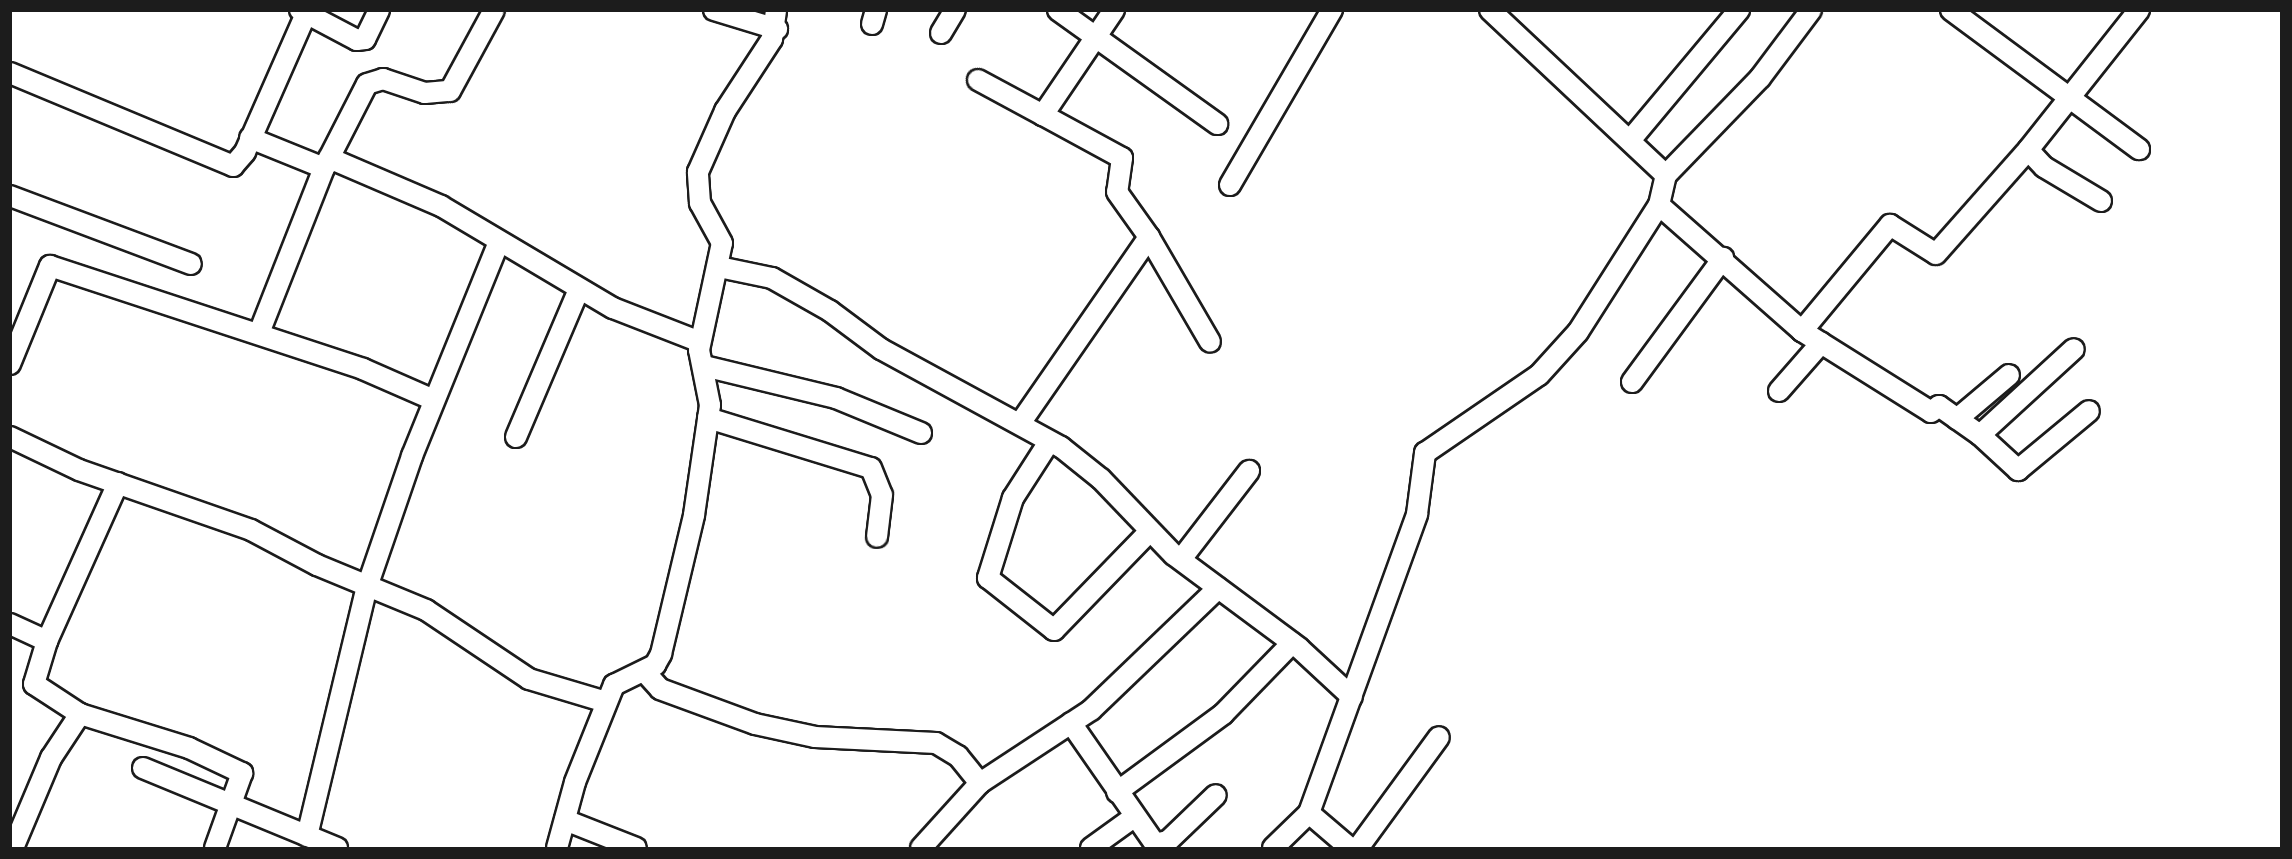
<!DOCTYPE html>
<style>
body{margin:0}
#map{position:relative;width:2292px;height:859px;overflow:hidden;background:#fff;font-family:"Architects Daughter",sans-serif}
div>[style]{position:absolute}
.roads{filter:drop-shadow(2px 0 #1c1c1c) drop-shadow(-2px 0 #1c1c1c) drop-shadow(0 2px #1c1c1c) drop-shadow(0 -2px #1c1c1c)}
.minor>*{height:20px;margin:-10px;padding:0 10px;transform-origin:10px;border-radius:10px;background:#fff}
span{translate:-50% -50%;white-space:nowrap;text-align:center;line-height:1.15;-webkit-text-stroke:4.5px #fff;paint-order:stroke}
.frame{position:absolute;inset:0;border:12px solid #1c1c1c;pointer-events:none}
</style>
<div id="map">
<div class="roads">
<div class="minor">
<i style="left:300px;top:10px;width:64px;rotate:27.8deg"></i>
<i style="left:357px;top:40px;width:8px;rotate:-7deg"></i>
<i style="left:365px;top:39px;width:32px;rotate:-64deg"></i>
<i style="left:714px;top:10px;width:66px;rotate:16.8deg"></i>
<i style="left:1058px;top:10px;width:196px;rotate:35.6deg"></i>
<i style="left:1114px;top:10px;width:127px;rotate:124.1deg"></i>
<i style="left:1043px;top:115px;width:90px;rotate:28.6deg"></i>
<i style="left:1122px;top:158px;width:34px;rotate:98deg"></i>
<i style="left:1117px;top:192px;width:55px;rotate:54.6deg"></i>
<i style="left:1490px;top:10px;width:241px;rotate:43.2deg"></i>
<i style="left:1951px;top:10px;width:234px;rotate:36.5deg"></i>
<i style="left:872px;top:24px;width:15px;rotate:-74deg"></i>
<i style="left:941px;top:33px;width:27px;rotate:-59deg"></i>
<i style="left:10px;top:73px;width:242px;rotate:22.6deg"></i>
<i style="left:233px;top:166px;width:18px;rotate:-49deg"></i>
<i style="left:245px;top:152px;width:151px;rotate:-66.2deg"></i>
<i style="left:978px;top:80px;width:74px;rotate:28.3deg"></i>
<i style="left:250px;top:138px;width:80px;rotate:22.1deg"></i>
<i style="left:1632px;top:138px;width:167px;rotate:-50.1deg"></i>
<i style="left:329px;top:158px;width:122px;rotate:23.2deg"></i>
<i style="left:441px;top:206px;width:200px;rotate:30.7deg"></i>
<i style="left:613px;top:308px;width:93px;rotate:21.3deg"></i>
<i style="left:1230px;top:185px;width:203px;rotate:-59.8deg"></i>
<i style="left:10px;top:196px;width:193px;rotate:20.6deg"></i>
<i style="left:2101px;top:201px;width:66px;rotate:-149.2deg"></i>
<i style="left:2044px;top:167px;width:23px;rotate:-133deg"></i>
<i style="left:2028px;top:150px;width:179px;rotate:-51.6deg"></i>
<i style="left:1659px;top:205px;width:191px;rotate:41.4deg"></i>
<i style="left:1802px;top:331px;width:152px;rotate:32.1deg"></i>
<i style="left:1931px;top:412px;width:10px;rotate:-37deg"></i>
<i style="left:1939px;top:406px;width:50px;rotate:35.3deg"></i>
<i style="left:1980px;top:435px;width:127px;rotate:-42.5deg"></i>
<i style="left:719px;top:267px;width:54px;rotate:11.7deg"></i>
<i style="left:772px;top:278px;width:67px;rotate:29.6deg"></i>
<i style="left:830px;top:311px;width:64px;rotate:36.7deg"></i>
<i style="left:881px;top:349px;width:205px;rotate:28.6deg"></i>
<i style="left:1061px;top:447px;width:51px;rotate:38.7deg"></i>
<i style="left:1101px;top:479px;width:105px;rotate:46.2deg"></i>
<i style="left:1174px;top:555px;width:156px;rotate:36.6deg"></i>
<i style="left:1299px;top:648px;width:72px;rotate:42.8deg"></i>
<i style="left:1802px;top:331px;width:138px;rotate:-50.3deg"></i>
<i style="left:1890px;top:225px;width:54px;rotate:32.2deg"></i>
<i style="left:1936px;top:254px;width:139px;rotate:-48.5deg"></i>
<i style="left:259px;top:333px;width:177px;rotate:-68.5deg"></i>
<i style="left:324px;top:168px;width:94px;rotate:-62.9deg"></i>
<i style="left:367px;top:84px;width:17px;rotate:-17deg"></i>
<i style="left:383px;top:79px;width:44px;rotate:18.4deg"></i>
<i style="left:425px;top:93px;width:25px;rotate:-5deg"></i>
<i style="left:450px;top:91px;width:92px;rotate:-61.5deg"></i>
<i style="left:10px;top:364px;width:106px;rotate:-67.8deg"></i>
<i style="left:50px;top:266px;width:330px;rotate:18.2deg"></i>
<i style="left:363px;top:369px;width:77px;rotate:23.6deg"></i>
<i style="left:704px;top:366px;width:136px;rotate:13.6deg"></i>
<i style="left:836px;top:398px;width:92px;rotate:22.4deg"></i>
<i style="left:1632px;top:382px;width:154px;rotate:-53.7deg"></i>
<i style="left:1779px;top:391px;width:64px;rotate:-48.8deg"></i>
<i style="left:708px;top:418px;width:170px;rotate:17.1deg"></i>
<i style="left:871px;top:468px;width:29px;rotate:68deg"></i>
<i style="left:882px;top:495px;width:42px;rotate:96.8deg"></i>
<i style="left:1957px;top:419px;width:68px;rotate:-40.2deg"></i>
<i style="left:1021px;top:422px;width:225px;rotate:-55.3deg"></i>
<i style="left:1149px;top:237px;width:121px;rotate:59.8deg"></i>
<i style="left:1980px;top:435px;width:52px;rotate:42.6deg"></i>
<i style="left:2018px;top:470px;width:92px;rotate:-39.7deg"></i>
<i style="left:10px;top:437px;width:76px;rotate:25.6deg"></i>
<i style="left:79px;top:470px;width:182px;rotate:19.2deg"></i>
<i style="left:251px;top:530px;width:75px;rotate:27.9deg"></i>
<i style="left:317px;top:565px;width:118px;rotate:22.4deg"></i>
<i style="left:426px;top:610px;width:124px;rotate:33.8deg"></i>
<i style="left:529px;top:679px;width:80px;rotate:16.6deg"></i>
<i style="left:516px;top:437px;width:161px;rotate:-66.9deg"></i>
<i style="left:1049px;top:442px;width:67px;rotate:122.7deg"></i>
<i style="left:1013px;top:498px;width:84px;rotate:107.4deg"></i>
<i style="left:988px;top:578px;width:84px;rotate:38.2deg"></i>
<i style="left:1054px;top:630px;width:136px;rotate:-45.9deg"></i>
<i style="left:118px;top:483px;width:173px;rotate:114.2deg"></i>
<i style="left:47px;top:641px;width:45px;rotate:106.8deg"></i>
<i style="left:34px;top:684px;width:55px;rotate:33.1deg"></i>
<i style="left:80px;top:714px;width:114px;rotate:17.3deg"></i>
<i style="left:189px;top:748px;width:59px;rotate:25.3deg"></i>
<i style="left:242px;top:773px;width:80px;rotate:109.8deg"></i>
<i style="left:1182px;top:558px;width:110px;rotate:-52.4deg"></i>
<i style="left:10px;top:624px;width:41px;rotate:24.7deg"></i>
<i style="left:644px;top:671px;width:24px;rotate:48deg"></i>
<i style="left:660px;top:689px;width:101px;rotate:20.2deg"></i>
<i style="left:755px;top:724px;width:61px;rotate:12.2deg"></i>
<i style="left:815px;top:737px;width:121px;rotate:2.8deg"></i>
<i style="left:936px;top:743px;width:26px;rotate:31deg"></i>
<i style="left:958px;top:756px;width:35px;rotate:51deg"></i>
<i style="left:1071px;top:723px;width:147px;rotate:55.2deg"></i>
<i style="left:1155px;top:844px;width:13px;rotate:-13deg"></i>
<i style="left:1168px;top:841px;width:66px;rotate:-43.8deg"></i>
<i style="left:143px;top:768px;width:210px;rotate:22.4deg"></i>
<i style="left:1117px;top:792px;width:132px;rotate:-36.3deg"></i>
<i style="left:1223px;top:714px;width:99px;rotate:-45.8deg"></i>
<i style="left:1309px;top:813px;width:54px;rotate:40.5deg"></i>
<i style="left:565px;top:820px;width:76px;rotate:21.5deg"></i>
<i style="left:307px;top:836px;width:256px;rotate:-76.5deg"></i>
<i style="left:367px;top:587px;width:139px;rotate:-71deg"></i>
<i style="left:412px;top:456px;width:231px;rotate:-67.9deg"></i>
<i style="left:13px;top:848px;width:98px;rotate:-67.1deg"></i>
<i style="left:51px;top:758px;width:53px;rotate:-56.6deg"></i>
<i style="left:557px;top:848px;width:68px;rotate:-74.7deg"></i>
<i style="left:575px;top:782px;width:105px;rotate:-68.1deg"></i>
<i style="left:614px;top:685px;width:46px;rotate:-26deg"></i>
<i style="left:655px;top:665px;width:13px;rotate:-61deg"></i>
<i style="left:661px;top:654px;width:143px;rotate:-76.6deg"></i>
<i style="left:694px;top:515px;width:111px;rotate:-81.7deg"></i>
<i style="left:710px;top:405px;width:56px;rotate:-101.3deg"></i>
<i style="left:699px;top:350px;width:109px;rotate:-77.9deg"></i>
<i style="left:722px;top:243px;width:46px;rotate:-118.8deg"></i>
<i style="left:700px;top:203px;width:31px;rotate:-94deg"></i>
<i style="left:698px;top:172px;width:67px;rotate:-66.1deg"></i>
<i style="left:725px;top:111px;width:86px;rotate:-56.9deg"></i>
<i style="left:772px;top:39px;width:29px;rotate:-82deg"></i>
<i style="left:921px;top:848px;width:88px;rotate:-47.8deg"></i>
<i style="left:980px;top:783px;width:133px;rotate:-33.3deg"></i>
<i style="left:1091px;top:710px;width:176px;rotate:-43.8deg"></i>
<i style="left:1091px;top:848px;width:53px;rotate:-35.8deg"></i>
<i style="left:1273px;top:848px;width:50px;rotate:-44.2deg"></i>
<i style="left:1309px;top:813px;width:318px;rotate:-70.1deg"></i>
<i style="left:1417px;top:514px;width:62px;rotate:-82.5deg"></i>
<i style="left:1425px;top:453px;width:138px;rotate:-34.4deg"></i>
<i style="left:1539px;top:375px;width:58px;rotate:-47.8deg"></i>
<i style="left:1578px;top:332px;width:151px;rotate:-57.5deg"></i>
<i style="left:1659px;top:205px;width:31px;rotate:-77deg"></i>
<i style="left:1666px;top:175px;width:135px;rotate:-45.9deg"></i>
<i style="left:1760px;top:78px;width:85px;rotate:-53.1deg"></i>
<i style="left:1358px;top:848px;width:137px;rotate:-53.9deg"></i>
</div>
</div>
<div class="frame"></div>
</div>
